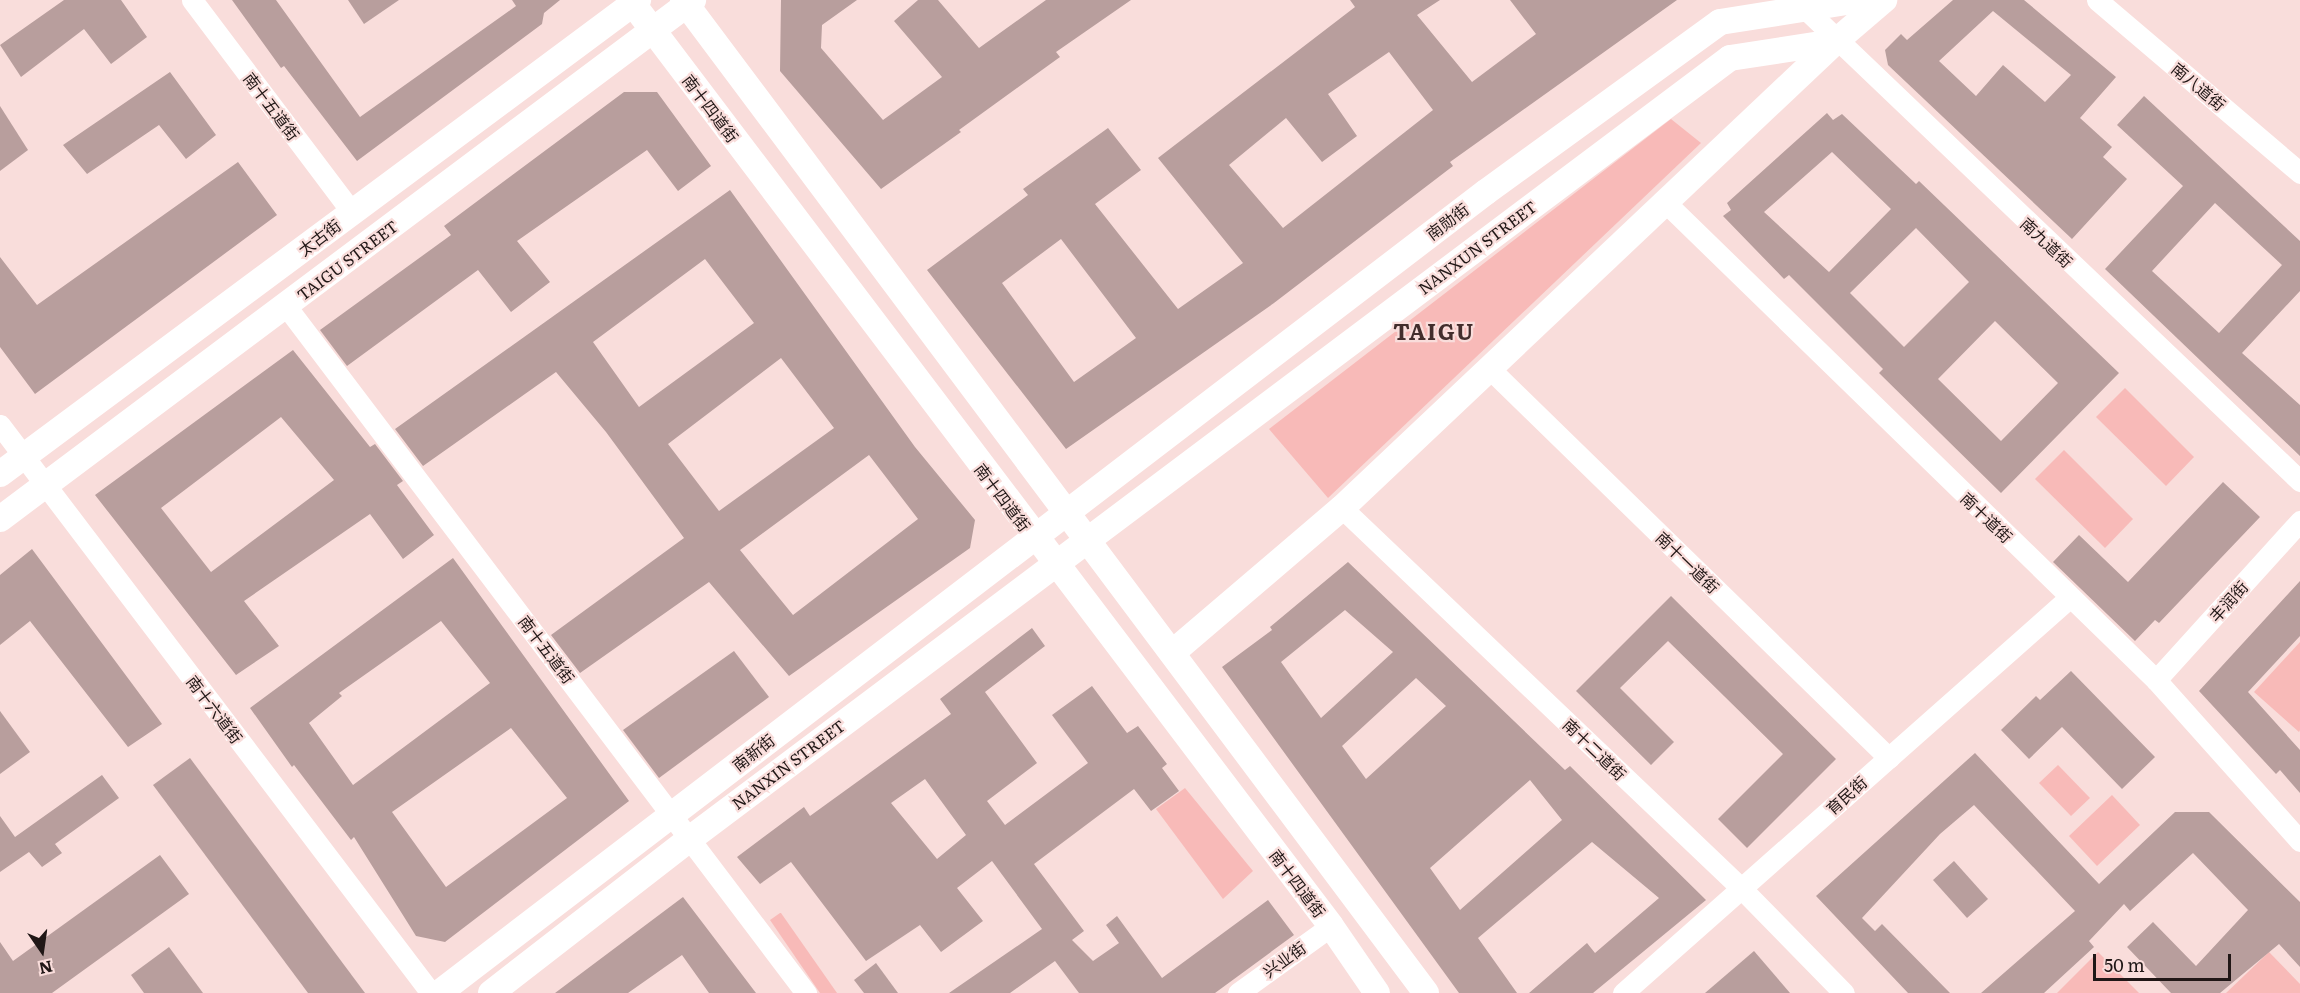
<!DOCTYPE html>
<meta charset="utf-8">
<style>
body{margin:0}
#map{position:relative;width:2300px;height:993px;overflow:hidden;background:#f9dddb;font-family:Literata,"Noto Sans SC",serif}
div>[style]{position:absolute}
.green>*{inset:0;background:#f8bab8}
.building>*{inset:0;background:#b89e9d}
.minor>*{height:21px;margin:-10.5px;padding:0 10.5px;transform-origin:10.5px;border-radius:10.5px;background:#fff}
.major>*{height:26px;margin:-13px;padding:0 13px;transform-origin:13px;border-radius:13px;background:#fff}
span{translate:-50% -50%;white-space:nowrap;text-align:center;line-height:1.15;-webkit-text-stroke:4.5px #f9dddb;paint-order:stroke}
.street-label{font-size:16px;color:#201716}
.district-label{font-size:22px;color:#422d2c;font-weight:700;letter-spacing:1.5px}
.north{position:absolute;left:12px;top:921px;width:60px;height:60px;-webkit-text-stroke:4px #f9dddb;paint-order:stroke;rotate:167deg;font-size:16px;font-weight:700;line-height:24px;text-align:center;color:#201716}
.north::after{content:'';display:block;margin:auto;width:21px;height:27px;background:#201716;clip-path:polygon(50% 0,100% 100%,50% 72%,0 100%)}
.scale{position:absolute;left:2093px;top:954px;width:138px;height:27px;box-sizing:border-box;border:3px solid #201716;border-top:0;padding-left:8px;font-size:18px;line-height:21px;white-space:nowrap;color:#201716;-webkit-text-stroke:4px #f9dddb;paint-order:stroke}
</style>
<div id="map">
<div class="green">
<i style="clip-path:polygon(1671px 119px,1701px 143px,1328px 498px,1269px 429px)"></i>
<i style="clip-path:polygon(2125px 388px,2194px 457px,2166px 486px,2096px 417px)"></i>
<i style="clip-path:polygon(2064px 450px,2133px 519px,2105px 548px,2035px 479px)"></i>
<i style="clip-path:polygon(2300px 642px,2300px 730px,2299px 732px,2254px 692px)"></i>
<i style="clip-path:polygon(2058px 765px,2090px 798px,2071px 816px,2039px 783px)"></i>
<i style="clip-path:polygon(1185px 788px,1253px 871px,1223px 899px,1156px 809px)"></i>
<i style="clip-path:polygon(2112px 795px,2140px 825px,2097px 866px,2069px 836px)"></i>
<i style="clip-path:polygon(780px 913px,781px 913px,837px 993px,820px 993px,770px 920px)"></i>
<i style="clip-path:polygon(2098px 952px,2139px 993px,2057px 993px)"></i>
<i style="clip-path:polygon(2269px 952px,2300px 984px,2300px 993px,2226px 993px)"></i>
</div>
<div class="building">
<i style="clip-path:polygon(64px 0,121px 0,147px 37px,111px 64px,84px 29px,21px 77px,0 45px)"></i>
<i style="clip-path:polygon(232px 0,276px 0,360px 117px,516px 6px,512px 0,560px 0,544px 13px,542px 24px,357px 161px,284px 66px,281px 68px)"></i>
<i style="clip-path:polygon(348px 0,399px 0,364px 24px)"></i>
<i style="clip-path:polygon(781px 0,857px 0,822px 25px,821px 48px,883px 120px,942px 77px,894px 21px,918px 0,938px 0,979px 48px,1046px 0,1131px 0,1056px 52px,1060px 57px,959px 130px,961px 132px,881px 189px,780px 71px)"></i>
<i style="clip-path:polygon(evenodd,1350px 0,1440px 0,1417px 15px,1472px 82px,1536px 34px,1510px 0,1677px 0,1450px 162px,1453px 166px,1274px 303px,1066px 449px,927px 270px,1028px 195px,1023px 189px,1108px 128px,1141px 170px,1095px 204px,1178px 309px,1243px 263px,1158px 158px,1355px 7px,1350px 0,1389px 52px,1433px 110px,1283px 228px,1229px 165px,1286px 118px,1322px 162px,1357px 136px,1328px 94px,1389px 52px,1350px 0,1061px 239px,1136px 338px,1074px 382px,1002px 283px,1061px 239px)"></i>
<i style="clip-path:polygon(evenodd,1953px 0,2024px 0,2116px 77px,2080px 118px,2112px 147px,2103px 157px,2127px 179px,2072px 239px,1888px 65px,1885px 50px,1901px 34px,1907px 40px,1953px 0,1993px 11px,2071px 75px,2045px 102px,2003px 65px,1976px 96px,1939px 61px,1993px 11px)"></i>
<i style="clip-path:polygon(170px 72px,216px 135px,186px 159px,159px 125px,87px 174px,63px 145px)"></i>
<i style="clip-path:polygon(624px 92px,657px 92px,711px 166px,678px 191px,647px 150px,517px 241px,550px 282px,511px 312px,478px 270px,347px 366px,320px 330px,451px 235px,444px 226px)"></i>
<i style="clip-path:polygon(evenodd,2144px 96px,2300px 241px,2300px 291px,2242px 353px,2300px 405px,2300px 456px,2105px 269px,2183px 186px,2117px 125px,2144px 96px,2215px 203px,2282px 265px,2219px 333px,2152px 271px,2215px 203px)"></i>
<i style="clip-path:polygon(0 106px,28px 150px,0 171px)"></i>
<i style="clip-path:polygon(evenodd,1827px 113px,1833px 120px,1842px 114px,1916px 184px,1919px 181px,2119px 373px,2001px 493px,1879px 373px,1883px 369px,1789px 275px,1784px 279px,1723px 216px,1731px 210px,1727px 203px,1827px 113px,1832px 152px,1891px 209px,1829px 272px,1764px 212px,1832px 152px,1827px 113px,1916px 228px,1969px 282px,1904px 347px,1850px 293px,1916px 228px,1827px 113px,1995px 321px,2058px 383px,2001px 441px,1938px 379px,1995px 321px)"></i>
<i style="clip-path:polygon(238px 162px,277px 215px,35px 394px,0 347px,0 257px,37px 305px)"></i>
<i style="clip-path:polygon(evenodd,730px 190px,915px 447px,975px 520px,970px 548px,789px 676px,709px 582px,580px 673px,551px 635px,684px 538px,606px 432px,556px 372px,423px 466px,395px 429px,730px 190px,705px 259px,754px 323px,639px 407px,593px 342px,705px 259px,730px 190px,781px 358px,834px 428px,719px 511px,668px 444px,781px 358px,730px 190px,869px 455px,918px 519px,793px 615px,740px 550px,869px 455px)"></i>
<i style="clip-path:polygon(evenodd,293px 350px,370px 447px,375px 444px,403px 481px,397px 485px,434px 535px,403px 559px,370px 514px,244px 601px,279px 646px,236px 675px,95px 495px,293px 350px,281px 417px,334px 480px,211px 572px,161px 508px,281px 417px)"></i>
<i style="clip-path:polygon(2223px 482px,2260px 517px,2159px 623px,2155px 620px,2135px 641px,2053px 562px,2079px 535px,2128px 582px)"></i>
<i style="clip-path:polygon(32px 549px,162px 724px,128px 747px,30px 621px,0 645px,0 575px)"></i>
<i style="clip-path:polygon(evenodd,453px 558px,629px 801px,445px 942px,416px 936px,354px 837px,351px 840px,294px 765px,292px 767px,250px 708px,453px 558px,441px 621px,490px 683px,353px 785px,309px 723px,342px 696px,339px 693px,441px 621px,453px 558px,511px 728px,567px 798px,446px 887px,392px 812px,511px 728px)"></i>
<i style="clip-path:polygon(evenodd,1348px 562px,1565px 770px,1570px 766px,1706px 900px,1593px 993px,1529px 993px,1587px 943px,1595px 953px,1659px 898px,1592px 842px,1478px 938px,1517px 993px,1459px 993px,1222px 667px,1272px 630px,1270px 627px,1348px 562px,1345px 610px,1393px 652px,1321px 718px,1281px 662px,1345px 610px,1348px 562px,1416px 678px,1446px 706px,1366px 779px,1342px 746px,1416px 678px,1348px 562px,1530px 780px,1562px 820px,1460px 910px,1430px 868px,1530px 780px)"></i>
<i style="clip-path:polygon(2300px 581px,2300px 636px,2248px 692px,2300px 750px,2300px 793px,2280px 770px,2276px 774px,2199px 691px)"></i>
<i style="clip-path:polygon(1671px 596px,1836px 759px,1747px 848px,1718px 819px,1783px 754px,1668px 641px,1620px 688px,1674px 742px,1651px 765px,1576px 691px)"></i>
<i style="clip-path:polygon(evenodd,1032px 628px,1045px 646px,985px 692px,1037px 763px,987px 801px,1005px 825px,1088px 763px,1052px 715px,1092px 686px,1127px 733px,1138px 726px,1167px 764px,1162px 768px,1179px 791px,1151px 811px,1134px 789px,1034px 864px,1084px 931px,1072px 940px,1093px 961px,1119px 943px,1106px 925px,1117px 916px,1162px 978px,1268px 900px,1294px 935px,1215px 993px,1079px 993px,1055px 961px,1010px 993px,949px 993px,1042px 929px,992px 861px,957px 888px,983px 921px,941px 952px,920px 925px,866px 961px,791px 862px,760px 884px,737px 857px,804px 807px,810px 816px,951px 714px,940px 699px,1032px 628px,925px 779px,966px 835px,937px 859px,891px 803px,925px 779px)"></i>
<i style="clip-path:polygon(734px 651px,769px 697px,659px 778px,623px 730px)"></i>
<i style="clip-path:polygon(2071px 671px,2155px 757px,2122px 789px,2062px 727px,2029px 759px,2001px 730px,2036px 696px,2040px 700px)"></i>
<i style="clip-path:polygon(0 711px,30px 752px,0 774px)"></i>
<i style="clip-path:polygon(1975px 753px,2099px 884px,2175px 812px,2209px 812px,2300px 902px,2300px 967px,2279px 944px,2220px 993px,2171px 993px,2127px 947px,2153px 922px,2196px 966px,2248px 910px,2193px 853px,2130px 911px,2124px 904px,2089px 941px,2094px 947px,2044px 993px,1981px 993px,2075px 911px,1974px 805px,1940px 834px,1862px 918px,1875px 931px,1882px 924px,1950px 993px,1908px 993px,1816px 896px)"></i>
<i style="clip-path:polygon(190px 758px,365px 993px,308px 993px,153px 785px)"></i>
<i style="clip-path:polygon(102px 775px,119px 798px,55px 844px,62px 853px,42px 867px,29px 852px,0 872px,0 816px,15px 837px)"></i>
<i style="clip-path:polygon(160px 855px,189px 894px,52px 993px,0 993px,0 942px,13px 961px)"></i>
<i style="clip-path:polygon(1954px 861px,1988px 899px,1967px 918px,1933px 880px)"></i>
<i style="clip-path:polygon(683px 897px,756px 993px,709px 993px,682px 955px,628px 993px,555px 993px)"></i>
<i style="clip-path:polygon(169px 947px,203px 993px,144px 993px,131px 975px)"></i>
<i style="clip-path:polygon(1754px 951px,1790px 993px,1705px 993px)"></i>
<i style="clip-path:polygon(876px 963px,898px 993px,864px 993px,854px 980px)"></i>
</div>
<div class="minor">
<i style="left:192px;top:0;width:266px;rotate:53deg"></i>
<i style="left:1796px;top:0;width:697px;rotate:43.66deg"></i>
<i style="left:2097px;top:0;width:267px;rotate:40.4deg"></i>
<i style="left:1664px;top:201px;width:687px;rotate:44.23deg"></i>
<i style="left:2156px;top:680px;width:216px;rotate:48.2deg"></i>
<i style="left:286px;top:306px;width:862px;rotate:52.88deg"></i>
<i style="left:1488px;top:367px;width:560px;rotate:44.28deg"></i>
<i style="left:0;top:425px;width:713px;rotate:52.81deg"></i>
<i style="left:1342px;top:508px;width:551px;rotate:43.6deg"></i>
<i style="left:1741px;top:888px;width:147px;rotate:45.6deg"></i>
<i style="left:2156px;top:680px;width:215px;rotate:-47.8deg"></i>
<i style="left:1238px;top:993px;width:115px;rotate:-35.8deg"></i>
<i style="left:1623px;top:993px;width:596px;rotate:-41.53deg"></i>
</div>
<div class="major">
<i style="left:630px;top:0;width:1161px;rotate:52.87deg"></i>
<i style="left:1331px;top:926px;width:81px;rotate:55.5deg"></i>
<i style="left:683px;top:0;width:1240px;rotate:53.19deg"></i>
<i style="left:0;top:474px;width:795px;rotate:-36.61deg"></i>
<i style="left:0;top:519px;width:866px;rotate:-36.83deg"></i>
<i style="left:1172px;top:653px;width:223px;rotate:-40.5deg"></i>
<i style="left:1342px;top:508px;width:678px;rotate:-43.39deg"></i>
<i style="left:439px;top:993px;width:1318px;rotate:-37.42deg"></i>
<i style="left:1486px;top:192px;width:289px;rotate:-36deg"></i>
<i style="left:1720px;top:22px;width:141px;rotate:-9deg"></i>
<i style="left:491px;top:993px;width:253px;rotate:-37.8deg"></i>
<i style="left:691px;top:838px;width:1299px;rotate:-36.9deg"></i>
<i style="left:1730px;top:58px;width:106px;rotate:-8.7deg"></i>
<i style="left:1835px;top:42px;width:65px;rotate:-40.6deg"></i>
</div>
<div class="street-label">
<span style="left:2199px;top:86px;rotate:40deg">南八道街</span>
<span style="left:272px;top:106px;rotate:53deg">南十五道街</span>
<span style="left:711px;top:108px;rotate:53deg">南十四道街</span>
<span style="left:1447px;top:221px;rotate:-37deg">南勋街</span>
<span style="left:319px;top:237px;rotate:-37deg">太古街</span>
<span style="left:2047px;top:242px;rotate:43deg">南九道街</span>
<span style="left:1477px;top:247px;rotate:-37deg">NANXUN STREET</span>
<span style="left:347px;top:260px;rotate:-37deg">TAIGU STREET</span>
<span style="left:1003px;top:497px;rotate:53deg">南十四道街</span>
<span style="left:1987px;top:517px;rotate:44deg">南十道街</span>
<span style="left:1688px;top:562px;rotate:44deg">南十一道街</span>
<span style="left:2228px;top:601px;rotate:-48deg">丰润街</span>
<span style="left:547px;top:649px;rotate:53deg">南十五道街</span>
<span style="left:215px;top:709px;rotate:53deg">南十六道街</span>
<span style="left:1595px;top:749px;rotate:44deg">南十二道街</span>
<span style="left:753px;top:752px;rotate:-38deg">南新街</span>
<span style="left:788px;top:764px;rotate:-37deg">NANXIN STREET</span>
<span style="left:1846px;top:795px;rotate:-42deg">育民街</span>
<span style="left:1298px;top:883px;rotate:53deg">南十四道街</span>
<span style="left:1284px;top:959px;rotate:-36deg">兴业街</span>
</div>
<div class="district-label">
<span style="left:1434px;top:331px">TAIGU</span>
</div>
<div class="north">N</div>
<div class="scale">50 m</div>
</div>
